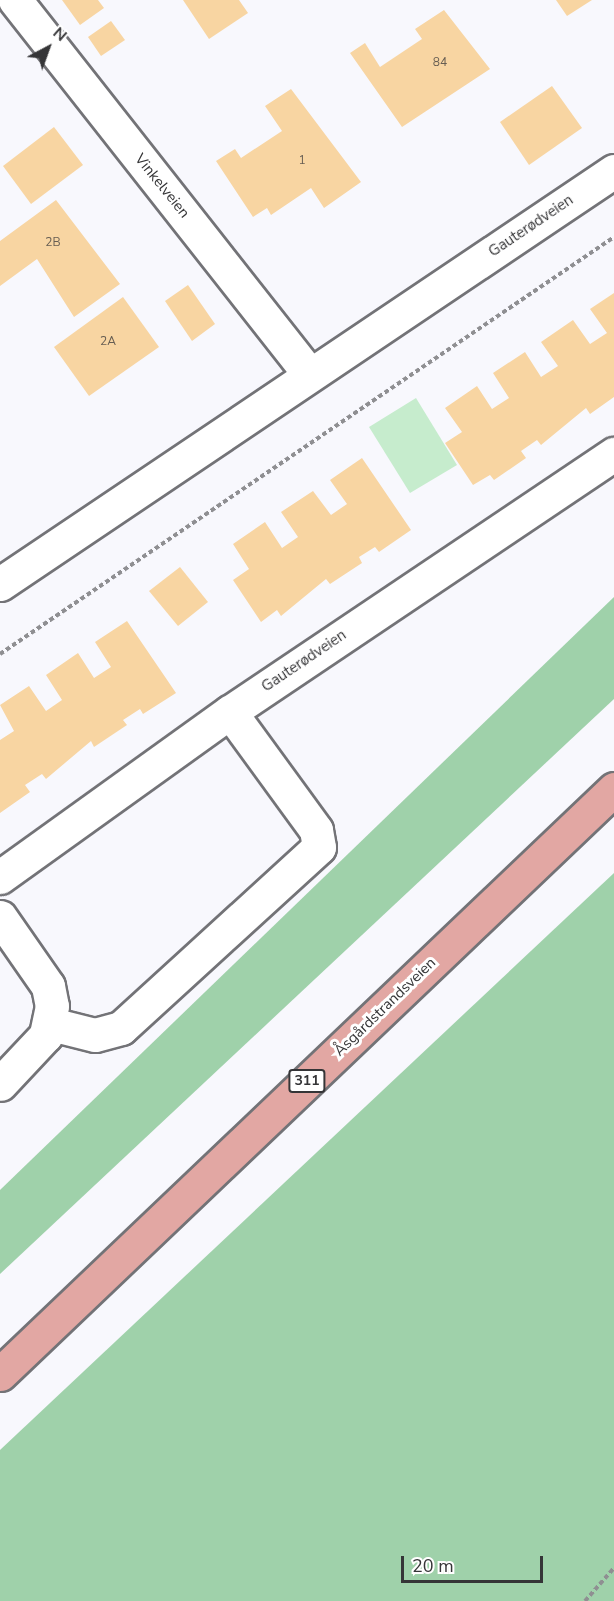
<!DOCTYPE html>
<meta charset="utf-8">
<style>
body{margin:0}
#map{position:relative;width:614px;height:1601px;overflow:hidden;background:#f8f8fd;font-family:"Nunito Sans",sans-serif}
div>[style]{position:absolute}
.green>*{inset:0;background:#c6eccd}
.forest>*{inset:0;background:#9fd1aa}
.building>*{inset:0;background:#f8d5a2}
.path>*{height:4px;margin-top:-2px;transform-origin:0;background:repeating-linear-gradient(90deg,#8f8f92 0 4.5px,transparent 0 7.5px)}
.roads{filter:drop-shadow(2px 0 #737377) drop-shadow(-2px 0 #737377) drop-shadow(0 2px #737377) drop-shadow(0 -2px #737377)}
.minor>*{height:33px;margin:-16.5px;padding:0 16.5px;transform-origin:16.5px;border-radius:16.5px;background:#fff}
.major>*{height:33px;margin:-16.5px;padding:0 16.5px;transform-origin:16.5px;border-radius:16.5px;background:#e2a7a3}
span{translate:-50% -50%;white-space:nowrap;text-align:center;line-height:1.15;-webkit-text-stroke:6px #fff;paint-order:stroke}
.number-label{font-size:12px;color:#665d52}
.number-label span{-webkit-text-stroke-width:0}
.shield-label span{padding:2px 4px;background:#fff;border:2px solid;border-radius:4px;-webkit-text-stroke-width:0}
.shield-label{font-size:14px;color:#353537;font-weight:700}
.street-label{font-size:15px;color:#353537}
.north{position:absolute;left:18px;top:18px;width:60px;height:60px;-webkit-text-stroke:4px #fff;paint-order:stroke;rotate:41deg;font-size:16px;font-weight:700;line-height:24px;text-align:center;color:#353537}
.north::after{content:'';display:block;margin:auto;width:21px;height:27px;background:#353537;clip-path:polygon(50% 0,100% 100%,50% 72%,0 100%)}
.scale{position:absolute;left:401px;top:1556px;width:142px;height:27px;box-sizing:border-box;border:3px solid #353537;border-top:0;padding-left:8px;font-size:18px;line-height:21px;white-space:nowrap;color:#353537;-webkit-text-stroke:4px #fff;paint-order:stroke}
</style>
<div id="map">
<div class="green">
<i style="clip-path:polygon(416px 398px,457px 465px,410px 493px,369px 427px)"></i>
</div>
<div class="forest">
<i style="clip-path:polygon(614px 597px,614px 699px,0 1274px,0 1190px)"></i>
<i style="clip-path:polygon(614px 873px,614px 1601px,0 1601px,0 1450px)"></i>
</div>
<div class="building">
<i style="clip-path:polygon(62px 0,98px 0,104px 8px,80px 25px)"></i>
<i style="clip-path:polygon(183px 0,239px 0,248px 13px,209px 39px)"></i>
<i style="clip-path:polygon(556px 0,592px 0,567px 16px)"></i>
<i style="clip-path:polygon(444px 10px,490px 69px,402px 127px,350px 53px,365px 43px,380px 67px,422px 39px,415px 29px)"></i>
<i style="clip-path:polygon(111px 21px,125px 40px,101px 56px,88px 37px)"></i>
<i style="clip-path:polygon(552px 86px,582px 128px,529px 165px,500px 122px)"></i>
<i style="clip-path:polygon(291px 89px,361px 182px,324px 208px,311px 188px,271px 215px,267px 208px,253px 217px,216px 161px,235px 149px,241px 158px,282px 131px,265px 106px)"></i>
<i style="clip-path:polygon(54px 127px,83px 165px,31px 204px,3px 166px)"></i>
<i style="clip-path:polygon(56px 200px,120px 284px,74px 317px,37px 259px,0 286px,0 241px)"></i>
<i style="clip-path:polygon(188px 285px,215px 324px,192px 341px,165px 301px)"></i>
<i style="clip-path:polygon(614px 293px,614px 397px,590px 414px,586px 408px,541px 445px,537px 440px,521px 451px,526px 458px,494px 480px,490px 475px,473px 485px,445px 443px,462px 432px,445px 408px,477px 386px,492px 409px,509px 398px,493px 373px,525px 352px,541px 377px,558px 366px,541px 342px,573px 320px,590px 344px,607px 333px,590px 309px)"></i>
<i style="clip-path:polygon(123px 297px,159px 347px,89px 396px,54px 347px)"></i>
<i style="clip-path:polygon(362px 458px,411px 530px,379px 552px,375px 547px,359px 557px,362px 563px,330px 584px,326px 579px,281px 616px,277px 610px,261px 622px,233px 580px,249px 569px,233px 544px,265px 522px,282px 548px,298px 537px,281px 512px,313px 491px,331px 515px,347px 504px,330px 480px)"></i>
<i style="clip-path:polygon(180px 567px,208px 602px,178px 626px,149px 591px)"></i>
<i style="clip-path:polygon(127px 621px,176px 693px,143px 714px,140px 709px,123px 720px,127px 725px,94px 747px,91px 741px,46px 779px,42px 774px,25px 785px,30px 792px,0 813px,0 740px,14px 731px,0 705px,29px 686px,46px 711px,62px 700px,46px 675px,78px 653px,94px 678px,111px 667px,95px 642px)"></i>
</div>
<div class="path">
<i style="left:0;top:654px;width:742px;rotate:-34.18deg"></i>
<i style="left:585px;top:1601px;width:44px;rotate:-48.7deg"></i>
</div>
<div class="roads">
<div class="minor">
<i style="left:15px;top:0;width:475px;rotate:51.8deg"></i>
<i style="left:0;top:584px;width:740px;rotate:-33.93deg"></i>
<i style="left:0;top:877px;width:283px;rotate:-35.7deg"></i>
<i style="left:230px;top:712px;width:463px;rotate:-33.9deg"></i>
<i style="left:0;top:917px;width:84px;rotate:55.2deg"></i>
<i style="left:48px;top:986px;width:20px;rotate:79deg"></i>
<i style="left:52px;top:1006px;width:30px;rotate:102deg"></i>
<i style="left:46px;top:1035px;width:67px;rotate:133.2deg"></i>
<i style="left:51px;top:1024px;width:45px;rotate:14deg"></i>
<i style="left:95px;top:1035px;width:27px;rotate:-15deg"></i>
<i style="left:121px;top:1028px;width:268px;rotate:-42.4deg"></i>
<i style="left:319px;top:847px;width:17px;rotate:-100deg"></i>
<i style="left:316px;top:830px;width:146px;rotate:-126.1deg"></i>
</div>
<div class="major">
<i style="left:0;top:1374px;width:848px;rotate:-43.61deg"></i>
</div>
</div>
<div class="number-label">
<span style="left:440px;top:63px">84</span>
<span style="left:302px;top:161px">1</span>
<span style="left:53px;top:243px">2B</span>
<span style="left:108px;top:342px">2A</span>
</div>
<div class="shield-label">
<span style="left:307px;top:1081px">311</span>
</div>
<div class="street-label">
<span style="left:162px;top:186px;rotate:51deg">Vinkelveien</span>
<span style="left:531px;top:226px;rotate:-34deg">Gauterødveien</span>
<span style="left:304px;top:661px;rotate:-34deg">Gauterødveien</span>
<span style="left:385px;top:1007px;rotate:-44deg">Åsgårdstrandsveien</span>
</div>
<div class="north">N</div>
<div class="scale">20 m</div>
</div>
